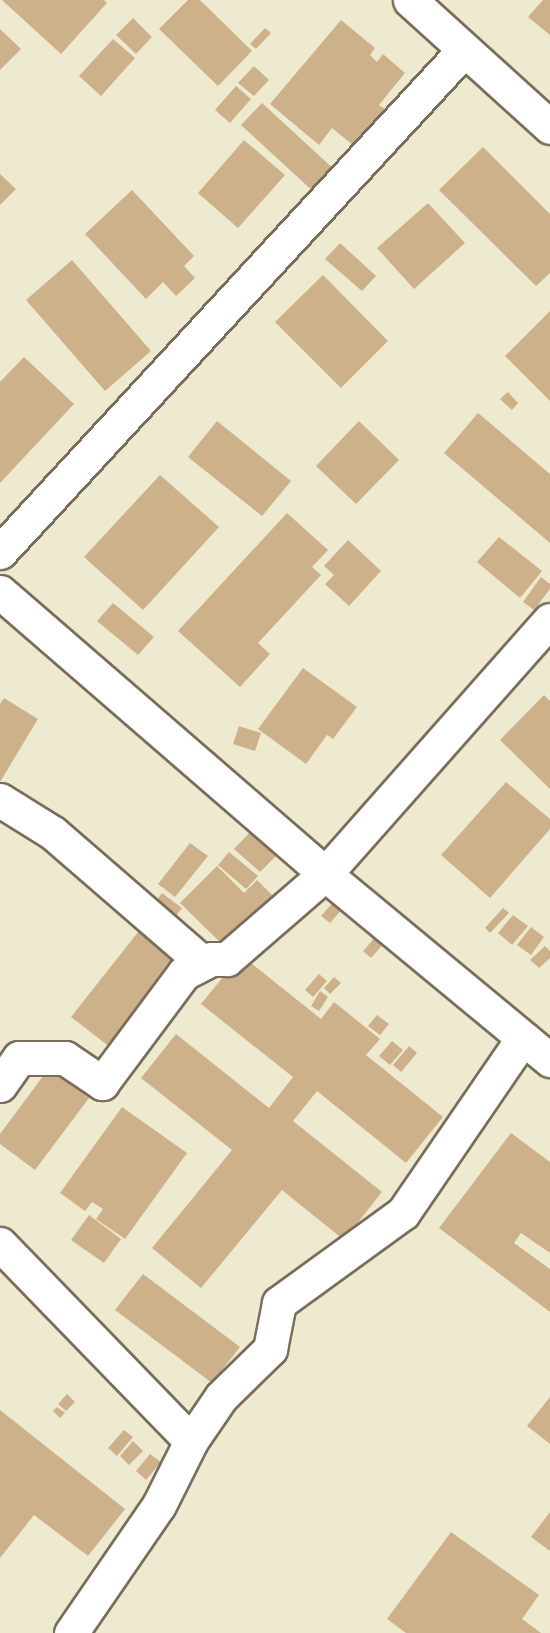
<!DOCTYPE html>
<style>
body{margin:0}
#map{position:relative;width:550px;height:1633px;overflow:hidden;background:#eeead0;font-family:"Patrick Hand",sans-serif}
div>[style]{position:absolute}
.building>*{inset:0;background:#cdb18a}
.roads{filter:drop-shadow(2px 0 #7a6d5c) drop-shadow(-2px 0 #7a6d5c) drop-shadow(0 2px #7a6d5c) drop-shadow(0 -2px #7a6d5c)}
.minor>*{height:33px;margin:-16.5px;padding:0 16.5px;transform-origin:16.5px;border-radius:16.5px;background:#fff}
span{translate:-50% -50%;white-space:nowrap;text-align:center;line-height:1.15;-webkit-text-stroke:6px #fdfcf7;paint-order:stroke}
</style>
<div id="map">
<div class="building">
<i style="clip-path:polygon(2px 0,104px 0,107px 3px,61px 54px)"></i>
<i style="clip-path:polygon(188px 0,200px 0,252px 51px,218px 86px,159px 29px)"></i>
<i style="clip-path:polygon(543px 0,550px 0,550px 35px,528px 17px)"></i>
<i style="clip-path:polygon(133px 18px,152px 37px,136px 54px,116px 35px)"></i>
<i style="clip-path:polygon(341px 20px,375px 48px,370px 55px,377px 62px,383px 54px,405px 73px,379px 105px,385px 109px,354px 146px,332px 128px,319px 145px,270px 104px)"></i>
<i style="clip-path:polygon(265px 28px,271px 33px,256px 49px,250px 44px)"></i>
<i style="clip-path:polygon(0 29px,21px 49px,0 70px)"></i>
<i style="clip-path:polygon(113px 39px,135px 58px,101px 96px,79px 76px)"></i>
<i style="clip-path:polygon(254px 66px,269px 80px,254px 96px,238px 83px)"></i>
<i style="clip-path:polygon(236px 86px,251px 99px,230px 123px,215px 110px)"></i>
<i style="clip-path:polygon(262px 103px,337px 172px,316px 194px,241px 125px)"></i>
<i style="clip-path:polygon(244px 140px,285px 175px,238px 228px,198px 193px)"></i>
<i style="clip-path:polygon(483px 147px,550px 214px,550px 273px,536px 286px,439px 190px)"></i>
<i style="clip-path:polygon(0 174px,16px 189px,0 205px)"></i>
<i style="clip-path:polygon(132px 190px,194px 256px,184px 266px,195px 278px,176px 296px,163px 282px,146px 299px,85px 234px)"></i>
<i style="clip-path:polygon(428px 203px,465px 243px,414px 289px,377px 248px)"></i>
<i style="clip-path:polygon(340px 243px,376px 276px,362px 291px,325px 259px)"></i>
<i style="clip-path:polygon(72px 260px,151px 351px,105px 391px,26px 300px)"></i>
<i style="clip-path:polygon(323px 275px,388px 341px,341px 388px,275px 322px)"></i>
<i style="clip-path:polygon(550px 311px,550px 401px,505px 356px)"></i>
<i style="clip-path:polygon(24px 357px,74px 404px,0 483px,0 382px)"></i>
<i style="clip-path:polygon(508px 392px,518px 403px,512px 410px,500px 399px)"></i>
<i style="clip-path:polygon(478px 413px,550px 474px,550px 543px,444px 453px)"></i>
<i style="clip-path:polygon(217px 421px,291px 481px,262px 516px,188px 457px)"></i>
<i style="clip-path:polygon(359px 421px,399px 460px,356px 504px,316px 466px)"></i>
<i style="clip-path:polygon(160px 475px,219px 527px,143px 610px,84px 557px)"></i>
<i style="clip-path:polygon(287px 513px,328px 550px,312px 567px,321px 575px,258px 643px,270px 654px,240px 687px,178px 631px)"></i>
<i style="clip-path:polygon(499px 537px,542px 571px,520px 598px,477px 562px)"></i>
<i style="clip-path:polygon(348px 540px,381px 571px,349px 606px,325px 584px,334px 575px,324px 566px)"></i>
<i style="clip-path:polygon(541px 577px,550px 584px,550px 589px,534px 610px,523px 602px)"></i>
<i style="clip-path:polygon(113px 603px,154px 637px,138px 655px,97px 621px)"></i>
<i style="clip-path:polygon(303px 668px,357px 707px,333px 739px,327px 735px,306px 764px,258px 729px)"></i>
<i style="clip-path:polygon(544px 695px,550px 701px,550px 789px,500px 740px)"></i>
<i style="clip-path:polygon(4px 698px,38px 719px,0 782px,0 704px)"></i>
<i style="clip-path:polygon(239px 726px,261px 733px,255px 751px,233px 744px)"></i>
<i style="clip-path:polygon(506px 782px,550px 819px,550px 829px,490px 898px,441px 855px)"></i>
<i style="clip-path:polygon(253px 829px,279px 853px,260px 872px,234px 849px)"></i>
<i style="clip-path:polygon(190px 843px,208px 856px,175px 897px,158px 884px)"></i>
<i style="clip-path:polygon(229px 852px,258px 876px,246px 889px,218px 865px)"></i>
<i style="clip-path:polygon(217px 866px,244px 893px,257px 880px,274px 897px,225px 947px,180px 903px)"></i>
<i style="clip-path:polygon(162px 893px,182px 908px,169px 925px,149px 911px)"></i>
<i style="clip-path:polygon(335px 900px,344px 907px,330px 923px,321px 916px)"></i>
<i style="clip-path:polygon(503px 908px,509px 913px,490px 933px,485px 928px)"></i>
<i style="clip-path:polygon(513px 915px,528px 926px,512px 945px,498px 933px)"></i>
<i style="clip-path:polygon(146px 922px,189px 957px,115px 1051px,71px 1017px)"></i>
<i style="clip-path:polygon(531px 927px,544px 937px,531px 955px,517px 945px)"></i>
<i style="clip-path:polygon(379px 933px,387px 940px,371px 958px,363px 951px)"></i>
<i style="clip-path:polygon(545px 946px,550px 951px,550px 958px,539px 968px,530px 960px)"></i>
<i style="clip-path:polygon(241px 955px,321px 1019px,334px 1002px,380px 1039px,366px 1055px,443px 1117px,406px 1163px,317px 1091px,293px 1121px,382px 1192px,344px 1240px,282px 1190px,201px 1288px,152px 1248px,232px 1150px,141px 1078px,176px 1034px,269px 1108px,293px 1077px,201px 1004px)"></i>
<i style="clip-path:polygon(319px 974px,327px 981px,313px 997px,305px 990px)"></i>
<i style="clip-path:polygon(334px 977px,341px 983px,330px 994px,324px 988px)"></i>
<i style="clip-path:polygon(320px 991px,328px 997px,319px 1011px,311px 1006px)"></i>
<i style="clip-path:polygon(377px 1015px,389px 1024px,380px 1035px,368px 1026px)"></i>
<i style="clip-path:polygon(392px 1041px,403px 1050px,390px 1065px,379px 1056px)"></i>
<i style="clip-path:polygon(409px 1046px,417px 1053px,401px 1072px,393px 1065px)"></i>
<i style="clip-path:polygon(52px 1064px,92px 1094px,35px 1170px,0 1144px,0 1134px)"></i>
<i style="clip-path:polygon(122px 1107px,187px 1153px,125px 1239px,96px 1219px,103px 1209px,92px 1202px,85px 1211px,60px 1193px)"></i>
<i style="clip-path:polygon(511px 1133px,550px 1162px,550px 1253px,521px 1233px,514px 1243px,550px 1269px,550px 1312px,439px 1228px)"></i>
<i style="clip-path:polygon(89px 1215px,121px 1239px,104px 1263px,71px 1240px)"></i>
<i style="clip-path:polygon(143px 1274px,240px 1347px,212px 1383px,115px 1310px)"></i>
<i style="clip-path:polygon(67px 1394px,75px 1402px,66px 1411px,58px 1404px)"></i>
<i style="clip-path:polygon(550px 1397px,550px 1444px,527px 1426px)"></i>
<i style="clip-path:polygon(57px 1407px,65px 1413px,60px 1418px,53px 1411px)"></i>
<i style="clip-path:polygon(0 1410px,125px 1509px,88px 1556px,34px 1515px,0 1558px)"></i>
<i style="clip-path:polygon(124px 1430px,133px 1437px,117px 1456px,108px 1448px)"></i>
<i style="clip-path:polygon(133px 1441px,143px 1451px,129px 1465px,120px 1456px)"></i>
<i style="clip-path:polygon(150px 1454px,161px 1462px,146px 1480px,136px 1471px)"></i>
<i style="clip-path:polygon(550px 1512px,550px 1551px,531px 1537px)"></i>
<i style="clip-path:polygon(451px 1532px,539px 1595px,522px 1619px,541px 1633px,406px 1633px,387px 1619px)"></i>
</div>
<div class="roads">
<div class="minor">
<i style="left:410px;top:0;width:189px;rotate:42.2deg"></i>
<i style="left:0;top:552px;width:684px;rotate:-47.25deg"></i>
<i style="left:0;top:592px;width:430px;rotate:40.9deg"></i>
<i style="left:325px;top:874px;width:292px;rotate:39.6deg"></i>
<i style="left:0;top:800px;width:62px;rotate:31.9deg"></i>
<i style="left:53px;top:833px;width:198px;rotate:40.9deg"></i>
<i style="left:0;top:1085px;width:33px;rotate:-55deg"></i>
<i style="left:19px;top:1058px;width:46px"></i>
<i style="left:65px;top:1058px;width:45px;rotate:34deg"></i>
<i style="left:102px;top:1083px;width:137px;rotate:-53.3deg"></i>
<i style="left:184px;top:973px;width:30px;rotate:-27deg"></i>
<i style="left:211px;top:959px;width:16px"></i>
<i style="left:227px;top:959px;width:130px;rotate:-40.9deg"></i>
<i style="left:325px;top:874px;width:339px;rotate:-48.5deg"></i>
<i style="left:0;top:1244px;width:274px;rotate:45.9deg"></i>
<i style="left:71px;top:1633px;width:155px;rotate:-55.5deg"></i>
<i style="left:159px;top:1505px;width:72px;rotate:-63.4deg"></i>
<i style="left:191px;top:1441px;width:53px;rotate:-55.7deg"></i>
<i style="left:221px;top:1397px;width:69px;rotate:-44.4deg"></i>
<i style="left:270px;top:1349px;width:47px;rotate:-78.9deg"></i>
<i style="left:279px;top:1303px;width:153px;rotate:-36deg"></i>
<i style="left:403px;top:1213px;width:212px;rotate:-55.6deg"></i>
</div>
</div>
</div>
